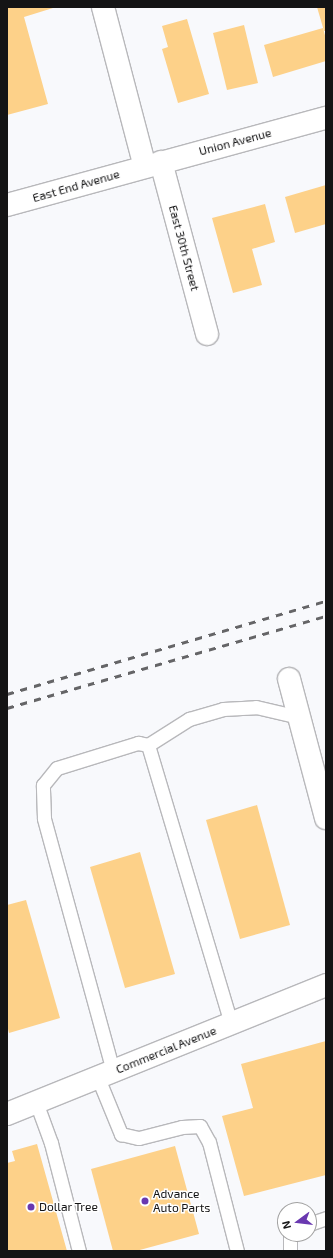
<!DOCTYPE html>
<style>
body{margin:0}
#map{position:relative;width:333px;height:1258px;overflow:hidden;background:#f8f9fc;font-family:"Exo 2",sans-serif}
div>[style]{position:absolute}
.building>*{inset:0;background:#fdd189}
.roads{filter:drop-shadow(1px 0 #b8b8bb) drop-shadow(-1px 0 #b8b8bb) drop-shadow(0 1px #b8b8bb) drop-shadow(0 -1px #b8b8bb)}
.lane>*{height:13px;margin:-6.5px;padding:0 6.5px;transform-origin:6.5px;border-radius:6.5px;background:#fff}
.street>*{height:22px;margin:-11px;padding:0 11px;transform-origin:11px;border-radius:11px;background:#fff}
.rail>*{height:3px;margin-top:-1.5px;transform-origin:0;background:repeating-linear-gradient(90deg,#656567 0 7px,transparent 0 14px)}
.dots>*{width:11px;height:11px;translate:-50% -50%;box-sizing:border-box;border:2px solid #fff;border-radius:50%}
span{translate:-50% -50%;white-space:nowrap;text-align:center;line-height:1.15;-webkit-text-stroke:3px #fff;paint-order:stroke}
.street-label{font-size:12px;color:#141415}
.poi-label{font-size:12px;color:#141415}
.left{translate:0 -50%;text-align:left}
.frame{position:absolute;inset:0;border:8px solid #141415;pointer-events:none}
.north{position:absolute;left:277px;top:1202px;width:40px;height:40px;box-sizing:border-box;background:#fff;border:1px solid #a1a1a1;border-radius:50%;rotate:255deg;font-size:11px;font-weight:700;line-height:16px;text-align:center;color:#141415}
.north::after{content:'';display:block;margin:auto;width:14px;height:18px;background:#6938b0;clip-path:polygon(50% 0,100% 100%,50% 72%,0 100%)}
</style>
<div id="map">
<div class="building">
<i style="clip-path:polygon(7px 7px,53px 8px,24px 17px,48px 104px,7px 115px)"></i>
<i style="clip-path:polygon(317px 7px,326px 7px,326px 31px,324px 31px)"></i>
<i style="clip-path:polygon(187px 19px,209px 94px,178px 103px,162px 49px,168px 47px,162px 26px)"></i>
<i style="clip-path:polygon(244px 25px,258px 83px,227px 90px,213px 33px)"></i>
<i style="clip-path:polygon(323px 28px,326px 39px,326px 61px,273px 77px,264px 45px)"></i>
<i style="clip-path:polygon(326px 185px,326px 224px,295px 233px,285px 197px)"></i>
<i style="clip-path:polygon(265px 204px,275px 242px,252px 249px,262px 285px,233px 293px,212px 218px)"></i>
<i style="clip-path:polygon(257px 805px,290px 925px,240px 939px,206px 820px)"></i>
<i style="clip-path:polygon(140px 852px,175px 974px,125px 988px,90px 867px)"></i>
<i style="clip-path:polygon(26px 900px,60px 1018px,9px 1033px,7px 1025px,7px 905px)"></i>
<i style="clip-path:polygon(326px 1041px,326px 1175px,244px 1196px,222px 1116px,253px 1108px,241px 1064px)"></i>
<i style="clip-path:polygon(37px 1144px,67px 1251px,7px 1251px,7px 1163px,15px 1161px,12px 1151px)"></i>
<i style="clip-path:polygon(175px 1146px,199px 1234px,136px 1251px,113px 1251px,91px 1169px)"></i>
</div>
<div class="roads">
<div class="lane">
<i style="left:148px;top:745px;width:49px;rotate:-32.4deg"></i>
<i style="left:189px;top:719px;width:35px;rotate:-16deg"></i>
<i style="left:223px;top:709px;width:33px;rotate:-3deg"></i>
<i style="left:256px;top:707px;width:44px;rotate:13.1deg"></i>
<i style="left:113px;top:1071px;width:262px;rotate:-105.3deg"></i>
<i style="left:44px;top:818px;width:33px;rotate:-92deg"></i>
<i style="left:43px;top:785px;width:22px;rotate:-51deg"></i>
<i style="left:57px;top:768px;width:85px;rotate:-17.2deg"></i>
<i style="left:138px;top:743px;width:10px;rotate:11deg"></i>
<i style="left:148px;top:745px;width:291px;rotate:73.4deg"></i>
<i style="left:98px;top:1078px;width:61px;rotate:67.7deg"></i>
<i style="left:121px;top:1134px;width:18px;rotate:13deg"></i>
<i style="left:139px;top:1138px;width:44px;rotate:-14.3deg"></i>
<i style="left:182px;top:1127px;width:18px;rotate:-3deg"></i>
<i style="left:200px;top:1126px;width:18px;rotate:61deg"></i>
<i style="left:209px;top:1142px;width:113px;rotate:75.6deg"></i>
<i style="left:36px;top:1102px;width:44px;rotate:69.9deg"></i>
<i style="left:51px;top:1143px;width:112px;rotate:75.5deg"></i>
<i style="left:309px;top:1224px;width:18px;rotate:-19deg"></i>
<i style="left:290px;top:1234px;width:17px;rotate:90deg"></i>
</div>
<div class="street">
<i style="left:103px;top:7px;width:165px;rotate:75.3deg"></i>
<i style="left:161px;top:162px;width:178px;rotate:75deg"></i>
<i style="left:7px;top:205px;width:331px;rotate:-15.3deg"></i>
<i style="left:289px;top:679px;width:144px;rotate:75.1deg"></i>
<i style="left:7px;top:1114px;width:344px;rotate:-22deg"></i>
</div>
</div>
<div class="rail">
<i style="left:7px;top:694px;width:332px;rotate:-16.3deg"></i>
<i style="left:7px;top:708px;width:332px;rotate:-16.1deg"></i>
</div>
<div class="dots">
<i style="left:145px;top:1201px;background:#6938b0"></i>
<i style="left:31px;top:1207px;background:#6938b0"></i>
</div>
<div class="street-label">
<span style="left:235px;top:142px;rotate:-15deg">Union Avenue</span>
<span style="left:76px;top:186px;rotate:-16deg">East End Avenue</span>
<span style="left:184px;top:248px;rotate:75deg">East 30th Street</span>
<span style="left:166px;top:1050px;rotate:-22deg">Commercial Avenue</span>
</div>
<div class="poi-label">
<span class="left" style="left:153px;top:1201px">Advance<br>Auto Parts</span>
<span class="left" style="left:39px;top:1207px">Dollar Tree</span>
</div>
<div class="frame"></div>
<div class="north">N</div>
</div>
